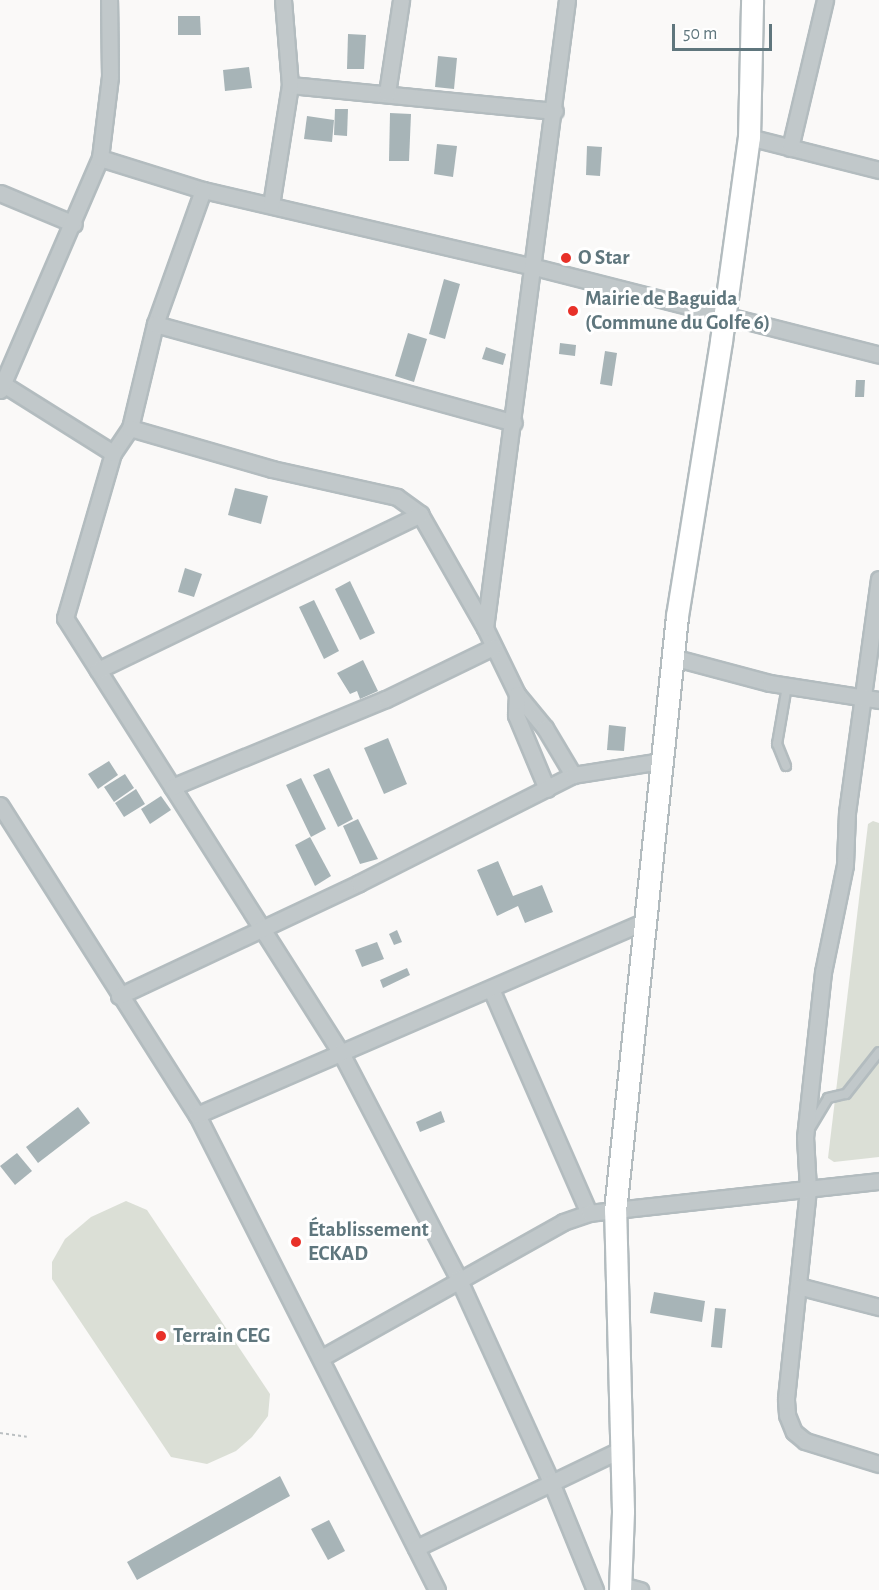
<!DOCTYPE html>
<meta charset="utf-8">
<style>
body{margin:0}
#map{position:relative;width:879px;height:1590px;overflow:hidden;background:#faf9f8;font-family:"Alegreya Sans",sans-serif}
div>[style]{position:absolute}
.green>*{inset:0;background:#dbdfd6}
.building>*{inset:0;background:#a7b4b7}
.path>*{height:2px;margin-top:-1px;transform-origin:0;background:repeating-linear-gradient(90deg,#bbc0c2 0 3px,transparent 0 6px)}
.roads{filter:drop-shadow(2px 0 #b3bcbf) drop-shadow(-2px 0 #b3bcbf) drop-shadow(0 2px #b3bcbf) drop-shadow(0 -2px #b3bcbf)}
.lane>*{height:8px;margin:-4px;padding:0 4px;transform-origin:4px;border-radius:4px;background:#c1c8ca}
.street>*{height:15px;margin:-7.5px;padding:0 7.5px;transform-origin:7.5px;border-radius:7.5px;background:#c1c8ca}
.secondary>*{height:21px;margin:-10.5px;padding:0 10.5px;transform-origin:10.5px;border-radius:10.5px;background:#fff}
.dots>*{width:16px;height:16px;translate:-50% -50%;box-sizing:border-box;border:3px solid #fff;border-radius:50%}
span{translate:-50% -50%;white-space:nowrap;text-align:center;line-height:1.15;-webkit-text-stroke:6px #fff;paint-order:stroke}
.poi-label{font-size:21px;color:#5f767d;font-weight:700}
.left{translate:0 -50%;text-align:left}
.scale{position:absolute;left:672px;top:24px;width:100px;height:27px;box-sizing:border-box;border:3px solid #5f767d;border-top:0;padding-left:8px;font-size:18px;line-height:21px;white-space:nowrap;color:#5f767d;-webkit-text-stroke:4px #fff;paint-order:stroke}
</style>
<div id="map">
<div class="green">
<i style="clip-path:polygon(873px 821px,879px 823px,879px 1157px,834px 1162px,828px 1158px,868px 824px)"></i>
<i style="clip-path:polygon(126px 1201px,147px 1210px,270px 1394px,268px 1416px,252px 1437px,236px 1451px,207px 1464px,171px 1457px,52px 1279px,52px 1262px,65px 1239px,91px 1217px)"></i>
</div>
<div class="building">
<i style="clip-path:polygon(178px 16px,200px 16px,201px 35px,178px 35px)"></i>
<i style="clip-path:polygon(348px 34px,366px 35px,364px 69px,347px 69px)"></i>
<i style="clip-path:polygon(438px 56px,457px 58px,454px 89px,435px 87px)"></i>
<i style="clip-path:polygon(249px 67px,252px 88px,225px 91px,223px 70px)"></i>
<i style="clip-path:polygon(335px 109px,348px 109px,347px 136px,334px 135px)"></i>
<i style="clip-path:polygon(390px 113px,411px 114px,409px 161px,389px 161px)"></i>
<i style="clip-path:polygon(307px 116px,334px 120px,332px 142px,304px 139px)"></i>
<i style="clip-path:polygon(437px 144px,457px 146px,453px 177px,434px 174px)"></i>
<i style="clip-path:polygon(587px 146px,602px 147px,600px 176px,586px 175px)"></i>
<i style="clip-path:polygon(444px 279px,460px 284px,445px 339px,429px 334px)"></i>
<i style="clip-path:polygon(408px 333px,427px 339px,414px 382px,395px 376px)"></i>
<i style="clip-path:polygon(560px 343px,576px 345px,575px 356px,559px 354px)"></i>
<i style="clip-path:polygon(486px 347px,506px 354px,503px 365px,482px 359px)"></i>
<i style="clip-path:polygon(605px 351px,617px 353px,612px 386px,600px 384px)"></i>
<i style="clip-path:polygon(856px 380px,865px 380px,864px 397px,855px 397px)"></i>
<i style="clip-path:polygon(235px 488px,268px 496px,261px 524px,228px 515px)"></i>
<i style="clip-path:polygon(185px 568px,202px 574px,194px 597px,178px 592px)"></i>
<i style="clip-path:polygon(350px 581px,375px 633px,360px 640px,335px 589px)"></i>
<i style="clip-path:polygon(314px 600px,339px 651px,324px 659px,299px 607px)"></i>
<i style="clip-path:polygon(363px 660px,378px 691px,360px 699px,357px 691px,350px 694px,337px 673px)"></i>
<i style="clip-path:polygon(609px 725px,626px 727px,624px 751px,607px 750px)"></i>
<i style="clip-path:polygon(388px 738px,407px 784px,384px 794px,364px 748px)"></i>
<i style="clip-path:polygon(109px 761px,118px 775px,98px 789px,88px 774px)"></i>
<i style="clip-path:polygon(329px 768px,353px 819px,338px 827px,313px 775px)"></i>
<i style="clip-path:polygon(125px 774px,134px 788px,114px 802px,104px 787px)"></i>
<i style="clip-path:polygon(301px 778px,326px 829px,311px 837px,286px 785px)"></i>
<i style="clip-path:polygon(136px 789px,145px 804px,124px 817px,115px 803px)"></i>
<i style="clip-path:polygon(161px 796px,171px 810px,150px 824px,141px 809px)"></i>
<i style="clip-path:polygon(358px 819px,378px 859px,360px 864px,343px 826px)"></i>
<i style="clip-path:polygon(310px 837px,331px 876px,315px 886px,295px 845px)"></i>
<i style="clip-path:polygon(498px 861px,513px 896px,542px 885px,553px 912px,525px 923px,518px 906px,497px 916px,477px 870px)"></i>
<i style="clip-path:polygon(397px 930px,402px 942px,394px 945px,389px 934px)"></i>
<i style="clip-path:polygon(377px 942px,384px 959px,362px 967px,355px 950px)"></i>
<i style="clip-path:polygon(407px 968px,410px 975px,383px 988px,380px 980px)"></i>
<i style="clip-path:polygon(78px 1107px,90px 1123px,38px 1163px,26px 1147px)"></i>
<i style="clip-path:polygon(441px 1111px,445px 1122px,420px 1132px,416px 1122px)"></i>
<i style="clip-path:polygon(17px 1153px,32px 1171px,15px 1185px,0 1166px)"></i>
<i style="clip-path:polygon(654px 1292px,705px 1301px,702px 1322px,650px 1313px)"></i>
<i style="clip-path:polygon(715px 1308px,726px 1309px,722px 1348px,711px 1347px)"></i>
<i style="clip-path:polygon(280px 1476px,290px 1496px,137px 1580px,127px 1562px)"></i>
<i style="clip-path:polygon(329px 1520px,345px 1551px,328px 1560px,311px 1529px)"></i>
</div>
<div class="path">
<i style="left:0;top:1433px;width:27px;rotate:8deg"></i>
</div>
<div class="roads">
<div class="lane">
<i style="left:786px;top:766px;width:24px;rotate:-112deg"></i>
<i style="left:777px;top:744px;width:59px;rotate:-80.2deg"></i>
<i style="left:809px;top:1130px;width:37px;rotate:-59deg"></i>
<i style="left:828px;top:1098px;width:18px;rotate:-13deg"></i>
<i style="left:846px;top:1094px;width:53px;rotate:-51.8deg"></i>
</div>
<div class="street">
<i style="left:290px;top:85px;width:266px;rotate:5.6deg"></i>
<i style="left:387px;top:93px;width:94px;rotate:-81.4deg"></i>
<i style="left:749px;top:137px;width:134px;rotate:14.2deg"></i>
<i style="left:790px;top:148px;width:152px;rotate:-76.7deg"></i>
<i style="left:100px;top:158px;width:108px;rotate:17.3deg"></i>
<i style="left:203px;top:190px;width:341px;rotate:13.1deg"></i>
<i style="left:535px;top:267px;width:355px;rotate:14.3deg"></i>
<i style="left:203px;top:190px;width:142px;rotate:109.7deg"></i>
<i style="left:155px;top:324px;width:107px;rotate:103.5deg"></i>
<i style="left:130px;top:428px;width:30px;rotate:124deg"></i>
<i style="left:113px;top:453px;width:172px;rotate:106.2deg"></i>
<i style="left:65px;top:618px;width:515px;rotate:57.61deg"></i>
<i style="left:341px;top:1053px;width:254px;rotate:62.5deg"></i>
<i style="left:458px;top:1278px;width:224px;rotate:65.5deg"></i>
<i style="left:551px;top:1482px;width:117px;rotate:67.8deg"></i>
<i style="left:0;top:193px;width:80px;rotate:22.7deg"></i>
<i style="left:271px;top:205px;width:121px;rotate:-81deg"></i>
<i style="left:290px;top:85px;width:85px;rotate:-94.7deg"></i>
<i style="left:155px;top:324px;width:372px;rotate:15.4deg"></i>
<i style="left:3px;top:384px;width:130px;rotate:32.1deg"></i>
<i style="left:0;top:390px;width:253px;rotate:-66.7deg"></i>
<i style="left:100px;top:158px;width:82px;rotate:-83deg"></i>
<i style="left:110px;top:77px;width:77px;rotate:-90.7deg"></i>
<i style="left:130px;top:428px;width:148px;rotate:16.1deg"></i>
<i style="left:272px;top:469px;width:128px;rotate:12.6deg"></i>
<i style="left:397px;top:497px;width:29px;rotate:36deg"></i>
<i style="left:420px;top:514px;width:131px;rotate:60.3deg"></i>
<i style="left:485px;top:628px;width:73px;rotate:64.1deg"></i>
<i style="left:517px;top:694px;width:44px;rotate:50.5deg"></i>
<i style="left:545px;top:728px;width:55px;rotate:59.2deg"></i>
<i style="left:879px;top:579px;width:235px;rotate:97.8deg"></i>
<i style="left:847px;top:812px;width:53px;rotate:92.2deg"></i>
<i style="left:845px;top:865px;width:109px;rotate:101.6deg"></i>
<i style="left:823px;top:972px;width:166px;rotate:96.2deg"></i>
<i style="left:805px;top:1137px;width:52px;rotate:86.7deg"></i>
<i style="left:808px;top:1189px;width:212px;rotate:96deg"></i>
<i style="left:786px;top:1400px;width:15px;rotate:86deg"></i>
<i style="left:787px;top:1415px;width:18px;rotate:68deg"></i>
<i style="left:794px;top:1432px;width:14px;rotate:39deg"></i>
<i style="left:805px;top:1441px;width:77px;rotate:17.3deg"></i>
<i style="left:485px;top:628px;width:633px;rotate:-82.56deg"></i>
<i style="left:672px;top:657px;width:101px;rotate:14.9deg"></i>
<i style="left:770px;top:683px;width:110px;rotate:8.9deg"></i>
<i style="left:98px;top:670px;width:358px;rotate:-25.8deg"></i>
<i style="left:517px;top:694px;width:21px;rotate:93deg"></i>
<i style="left:516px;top:715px;width:80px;rotate:67.3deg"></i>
<i style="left:172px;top:787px;width:231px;rotate:-22.4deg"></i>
<i style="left:386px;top:699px;width:119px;rotate:-25.9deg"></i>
<i style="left:0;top:805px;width:367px;rotate:57.6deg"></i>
<i style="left:197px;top:1115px;width:532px;rotate:63.19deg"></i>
<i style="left:491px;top:989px;width:244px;rotate:66.4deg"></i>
<i style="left:119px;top:996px;width:265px;rotate:-25.2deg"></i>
<i style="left:359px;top:883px;width:240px;rotate:-26.8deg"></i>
<i style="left:573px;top:775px;width:89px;rotate:-9deg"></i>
<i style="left:197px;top:1115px;width:487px;rotate:-23.4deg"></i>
<i style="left:798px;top:1286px;width:84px;rotate:14.5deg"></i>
<i style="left:321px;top:1358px;width:278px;rotate:-29.3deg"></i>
<i style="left:563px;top:1222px;width:28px;rotate:-19deg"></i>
<i style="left:589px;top:1213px;width:292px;rotate:-6.3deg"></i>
<i style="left:416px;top:1548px;width:229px;rotate:-25.7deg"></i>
<i style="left:621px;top:1585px;width:20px;rotate:15deg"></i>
</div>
<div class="secondary">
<i style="left:620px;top:1590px;width:79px;rotate:-87.8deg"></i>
<i style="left:623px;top:1511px;width:300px;rotate:-91.5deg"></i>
<i style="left:615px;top:1211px;width:598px;rotate:-84.05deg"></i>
<i style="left:677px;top:616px;width:278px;rotate:-80.9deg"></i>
<i style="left:721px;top:341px;width:206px;rotate:-82.2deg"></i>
<i style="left:749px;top:137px;width:137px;rotate:-88.7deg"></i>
</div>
</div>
<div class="dots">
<i style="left:566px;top:258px;background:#e83129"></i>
<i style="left:573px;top:311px;background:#e83129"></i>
<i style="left:296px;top:1242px;background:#e83129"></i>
<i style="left:161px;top:1336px;background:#e83129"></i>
</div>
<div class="poi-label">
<span class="left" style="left:578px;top:258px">O Star</span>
<span class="left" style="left:585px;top:311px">Mairie de Baguida<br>(Commune du Golfe 6)</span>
<span class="left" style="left:308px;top:1242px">Établissement<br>ECKAD</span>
<span class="left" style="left:173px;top:1336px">Terrain CEG</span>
</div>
<div class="scale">50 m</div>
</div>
